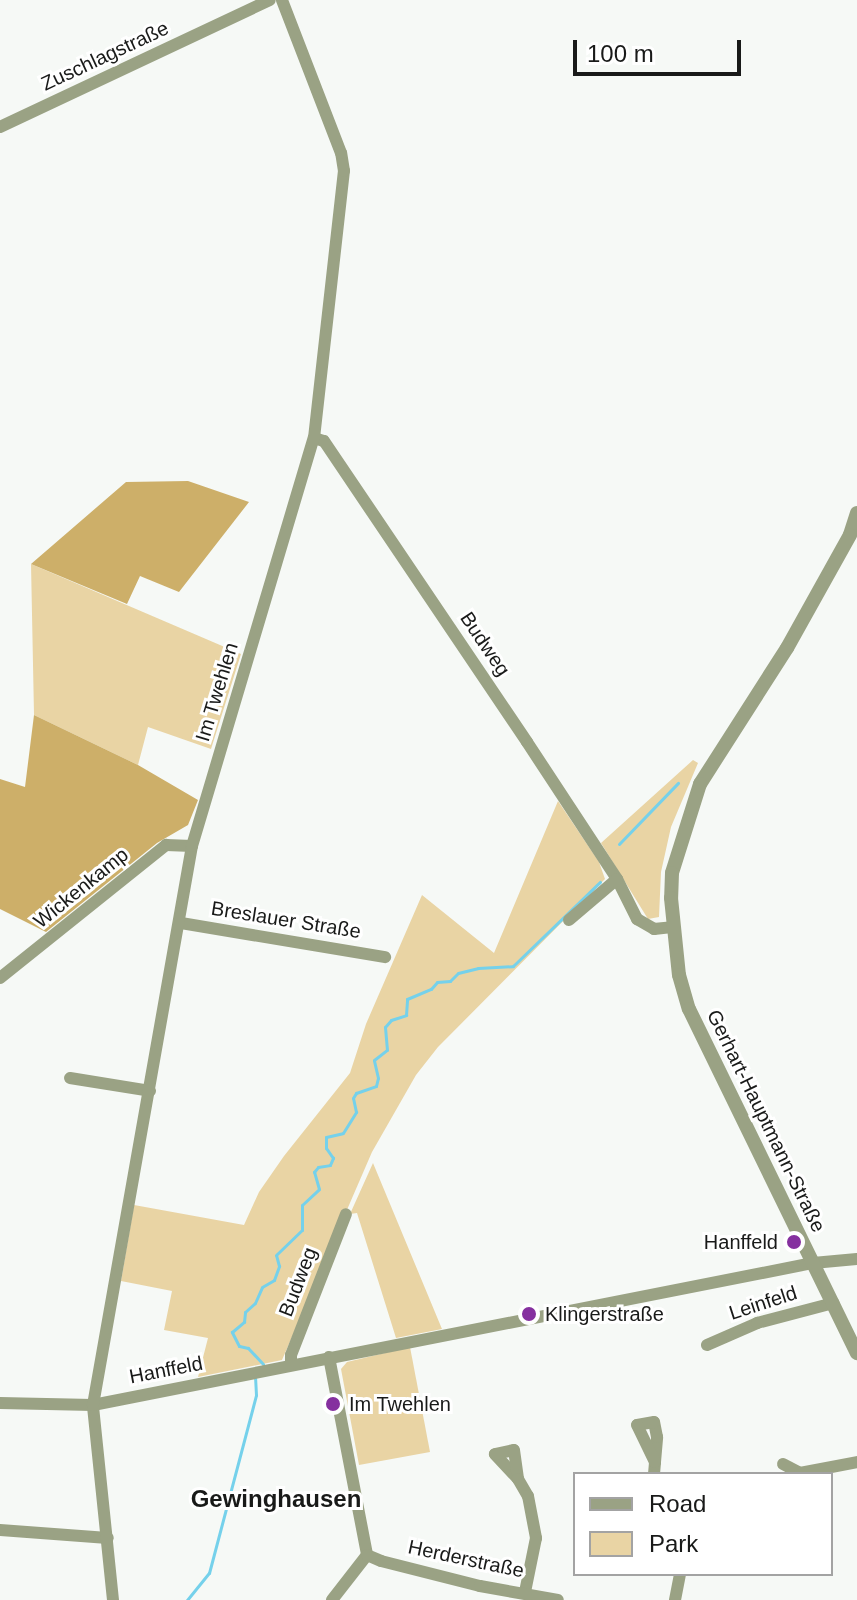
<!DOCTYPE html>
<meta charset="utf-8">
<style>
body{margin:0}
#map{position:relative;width:857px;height:1600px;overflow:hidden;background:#f6f9f6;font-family:Helvetica,sans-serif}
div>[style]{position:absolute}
.green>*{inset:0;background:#e9d4a4}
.forest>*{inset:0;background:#cdaf69}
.stream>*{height:3px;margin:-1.5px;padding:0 1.5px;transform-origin:1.5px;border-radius:1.5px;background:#75d1eb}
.minor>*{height:12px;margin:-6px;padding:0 6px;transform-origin:6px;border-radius:6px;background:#9aa284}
.tertiary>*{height:14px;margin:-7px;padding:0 7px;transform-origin:7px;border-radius:7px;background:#9aa284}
.dots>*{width:22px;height:22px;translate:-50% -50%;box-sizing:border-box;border:4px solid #fff;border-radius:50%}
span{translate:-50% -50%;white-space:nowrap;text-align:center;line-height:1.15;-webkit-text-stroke:6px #fff;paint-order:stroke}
.street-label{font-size:20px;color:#191a19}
.poi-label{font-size:20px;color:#191a19}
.right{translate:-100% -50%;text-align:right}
.left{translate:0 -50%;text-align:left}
.quarter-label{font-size:24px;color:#191a19;font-weight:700}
.legend{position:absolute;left:573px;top:1472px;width:260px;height:104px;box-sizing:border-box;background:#fff;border:2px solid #a3a3a3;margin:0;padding:10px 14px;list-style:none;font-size:24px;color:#191a19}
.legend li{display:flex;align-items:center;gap:16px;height:40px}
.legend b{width:40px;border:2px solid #a3a3a3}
.scale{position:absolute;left:573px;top:40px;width:168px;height:36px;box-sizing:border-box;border:4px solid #191a19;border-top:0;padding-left:10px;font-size:24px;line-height:28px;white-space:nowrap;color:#191a19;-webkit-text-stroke:6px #fff;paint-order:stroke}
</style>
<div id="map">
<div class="green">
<i style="clip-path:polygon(31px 564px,241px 654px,211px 749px,148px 727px,138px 765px,34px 715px)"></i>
<i style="clip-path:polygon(693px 760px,698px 763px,671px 827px,661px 872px,659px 917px,648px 919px,601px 843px)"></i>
<i style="clip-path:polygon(558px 801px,599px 862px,605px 879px,438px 1047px,416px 1075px,372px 1152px,282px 1360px,198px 1377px,208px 1338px,164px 1330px,172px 1291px,121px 1281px,134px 1205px,244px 1225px,259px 1192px,284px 1156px,350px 1073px,366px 1024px,422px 895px,494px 953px)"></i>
<i style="clip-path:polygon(373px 1163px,442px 1329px,396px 1338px,357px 1213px,350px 1214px)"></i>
<i style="clip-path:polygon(410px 1347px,430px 1452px,359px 1465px,341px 1369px,347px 1362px)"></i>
</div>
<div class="forest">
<i style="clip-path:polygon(188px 481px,249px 502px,179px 592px,140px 576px,127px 604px,31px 564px,126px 482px)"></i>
<i style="clip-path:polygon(34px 715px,138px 765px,198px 800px,188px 825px,157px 843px,46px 932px,0 909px,0 779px,25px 787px)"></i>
</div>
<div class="stream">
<i style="left:619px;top:844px;width:85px;rotate:-46deg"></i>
<i style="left:263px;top:1364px;width:22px;rotate:-133deg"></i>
<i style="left:248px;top:1348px;width:9px;rotate:-167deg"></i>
<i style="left:239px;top:1346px;width:16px;rotate:-117deg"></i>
<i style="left:232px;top:1332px;width:16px;rotate:-40deg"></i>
<i style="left:244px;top:1322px;width:10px;rotate:-84deg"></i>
<i style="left:245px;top:1312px;width:13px;rotate:-42deg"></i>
<i style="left:255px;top:1303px;width:17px;rotate:-66deg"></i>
<i style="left:262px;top:1287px;width:14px;rotate:-30deg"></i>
<i style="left:274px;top:1280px;width:15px;rotate:-70deg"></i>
<i style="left:279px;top:1266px;width:11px;rotate:-105deg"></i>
<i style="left:276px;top:1255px;width:36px;rotate:-44deg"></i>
<i style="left:302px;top:1230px;width:25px;rotate:-90deg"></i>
<i style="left:302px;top:1205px;width:23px;rotate:-43deg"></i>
<i style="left:319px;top:1189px;width:18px;rotate:-106deg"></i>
<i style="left:314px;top:1172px;width:6px;rotate:-51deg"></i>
<i style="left:318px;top:1167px;width:12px;rotate:-9deg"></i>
<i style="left:330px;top:1165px;width:8px;rotate:-67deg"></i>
<i style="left:333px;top:1158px;width:12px;rotate:-125deg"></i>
<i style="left:326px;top:1148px;width:11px;rotate:-90deg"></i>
<i style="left:326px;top:1137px;width:17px;rotate:-13deg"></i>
<i style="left:343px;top:1133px;width:25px;rotate:-58deg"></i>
<i style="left:356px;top:1112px;width:14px;rotate:-102deg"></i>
<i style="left:353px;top:1098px;width:6px;rotate:-59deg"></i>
<i style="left:356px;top:1093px;width:21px;rotate:-19deg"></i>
<i style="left:376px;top:1086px;width:8px;rotate:-76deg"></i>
<i style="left:378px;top:1078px;width:18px;rotate:-103deg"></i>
<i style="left:374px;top:1060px;width:16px;rotate:-38deg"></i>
<i style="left:387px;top:1050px;width:23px;rotate:-95deg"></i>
<i style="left:385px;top:1027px;width:9px;rotate:-49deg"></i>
<i style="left:391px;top:1020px;width:16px;rotate:-18deg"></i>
<i style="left:406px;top:1015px;width:16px;rotate:-86deg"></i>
<i style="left:407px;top:999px;width:26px;rotate:-23deg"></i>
<i style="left:431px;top:989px;width:9px;rotate:-49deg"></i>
<i style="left:437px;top:982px;width:13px;rotate:-4deg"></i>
<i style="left:450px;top:981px;width:11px;rotate:-45deg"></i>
<i style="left:458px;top:973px;width:21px;rotate:-14deg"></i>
<i style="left:478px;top:968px;width:35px;rotate:-3deg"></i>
<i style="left:513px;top:966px;width:121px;rotate:-44deg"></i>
<i style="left:187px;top:1600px;width:35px;rotate:-51deg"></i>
<i style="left:209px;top:1573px;width:184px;rotate:-75.2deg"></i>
<i style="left:256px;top:1395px;width:18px;rotate:-93deg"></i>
</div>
<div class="minor">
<i style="left:0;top:127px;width:298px;rotate:-25.2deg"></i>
<i style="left:314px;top:438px;width:10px;rotate:17deg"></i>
<i style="left:324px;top:441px;width:363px;rotate:56deg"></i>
<i style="left:527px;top:742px;width:164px;rotate:56.7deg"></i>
<i style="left:617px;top:879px;width:45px;rotate:63.4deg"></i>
<i style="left:637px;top:919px;width:20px;rotate:30deg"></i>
<i style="left:654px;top:929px;width:18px;rotate:-6deg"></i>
<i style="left:569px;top:920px;width:63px;rotate:-40.5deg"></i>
<i style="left:181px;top:923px;width:207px;rotate:9.5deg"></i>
<i style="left:0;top:978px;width:213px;rotate:-38.7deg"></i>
<i style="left:166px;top:845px;width:26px;rotate:2deg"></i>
<i style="left:70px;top:1078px;width:81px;rotate:9.2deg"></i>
<i style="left:707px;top:1345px;width:55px;rotate:-23.7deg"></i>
<i style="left:757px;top:1323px;width:79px;rotate:-14.7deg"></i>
<i style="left:329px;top:1357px;width:202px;rotate:79.1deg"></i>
<i style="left:367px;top:1555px;width:57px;rotate:127.9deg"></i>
<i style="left:291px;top:1365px;width:10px;rotate:-90deg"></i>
<i style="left:291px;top:1355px;width:151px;rotate:-68.7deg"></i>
<i style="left:0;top:1403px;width:93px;rotate:1.2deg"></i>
<i style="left:93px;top:1405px;width:734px;rotate:-11.16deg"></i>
<i style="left:813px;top:1263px;width:44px;rotate:-5.2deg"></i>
<i style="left:783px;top:1464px;width:19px;rotate:28deg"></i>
<i style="left:800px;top:1473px;width:58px;rotate:-10.9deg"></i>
<i style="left:654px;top:1474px;width:12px;rotate:-85deg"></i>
<i style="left:655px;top:1462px;width:25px;rotate:-85deg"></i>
<i style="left:657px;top:1437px;width:15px;rotate:-101deg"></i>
<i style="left:654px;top:1422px;width:17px;rotate:170deg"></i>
<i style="left:637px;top:1425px;width:41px;rotate:64.1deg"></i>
<i style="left:518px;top:1479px;width:34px;rotate:-133deg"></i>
<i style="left:495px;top:1454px;width:19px;rotate:-12deg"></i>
<i style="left:514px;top:1450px;width:29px;rotate:82deg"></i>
<i style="left:518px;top:1479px;width:20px;rotate:60deg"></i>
<i style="left:528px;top:1496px;width:43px;rotate:79.2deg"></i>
<i style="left:536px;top:1538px;width:55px;rotate:101.5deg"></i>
<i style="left:0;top:1530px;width:108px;rotate:4.2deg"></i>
<i style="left:367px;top:1555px;width:15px;rotate:23deg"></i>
<i style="left:381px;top:1561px;width:102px;rotate:14.2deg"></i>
<i style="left:480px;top:1586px;width:79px;rotate:10.2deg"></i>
<i style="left:113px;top:1600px;width:196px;rotate:-95.9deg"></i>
<i style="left:93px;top:1405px;width:568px;rotate:-79.96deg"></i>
<i style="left:192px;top:846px;width:426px;rotate:-73.4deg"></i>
<i style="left:314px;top:438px;width:269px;rotate:-83.6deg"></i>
<i style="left:344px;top:171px;width:18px;rotate:-99deg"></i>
<i style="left:341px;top:153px;width:164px;rotate:-111.1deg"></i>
<i style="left:675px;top:1600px;width:26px;rotate:-79deg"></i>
</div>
<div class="tertiary">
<i style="left:857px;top:513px;width:23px;rotate:108deg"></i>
<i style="left:850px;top:535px;width:129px;rotate:119.1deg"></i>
<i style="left:787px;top:648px;width:161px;rotate:122.6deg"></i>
<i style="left:700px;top:784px;width:93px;rotate:107.5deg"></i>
<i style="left:672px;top:873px;width:25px;rotate:92deg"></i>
<i style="left:671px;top:898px;width:77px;rotate:84.1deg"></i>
<i style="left:679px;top:975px;width:35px;rotate:74deg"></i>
<i style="left:689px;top:1009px;width:383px;rotate:64deg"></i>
</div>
<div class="dots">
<i style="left:794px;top:1242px;background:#85309f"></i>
<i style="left:529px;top:1314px;background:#85309f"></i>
<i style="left:333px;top:1404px;background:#85309f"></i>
</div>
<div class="street-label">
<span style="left:105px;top:56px;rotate:-25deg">Zuschlagstraße</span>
<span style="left:485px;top:644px;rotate:56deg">Budweg</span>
<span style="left:217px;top:692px;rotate:-73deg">Im Twehlen</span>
<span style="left:81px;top:888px;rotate:-39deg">Wickenkamp</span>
<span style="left:286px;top:920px;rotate:9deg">Breslauer Straße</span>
<span style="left:766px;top:1121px;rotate:64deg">Gerhart-Hauptmann-Straße</span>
<span style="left:298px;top:1282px;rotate:-69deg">Budweg</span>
<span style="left:763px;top:1303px;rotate:-18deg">Leinfeld</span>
<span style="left:166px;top:1370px;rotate:-11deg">Hanffeld</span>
<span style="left:466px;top:1559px;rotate:12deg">Herderstraße</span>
</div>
<div class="poi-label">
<span class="right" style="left:778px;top:1242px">Hanffeld</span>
<span class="left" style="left:545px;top:1314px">Klingerstraße</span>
<span class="left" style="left:349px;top:1404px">Im Twehlen</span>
</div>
<div class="quarter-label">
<span style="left:276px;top:1499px">Gewinghausen</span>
</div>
<ul class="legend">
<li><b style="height:10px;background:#9aa284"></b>Road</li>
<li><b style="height:22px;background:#e9d4a4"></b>Park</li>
</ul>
<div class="scale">100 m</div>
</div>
